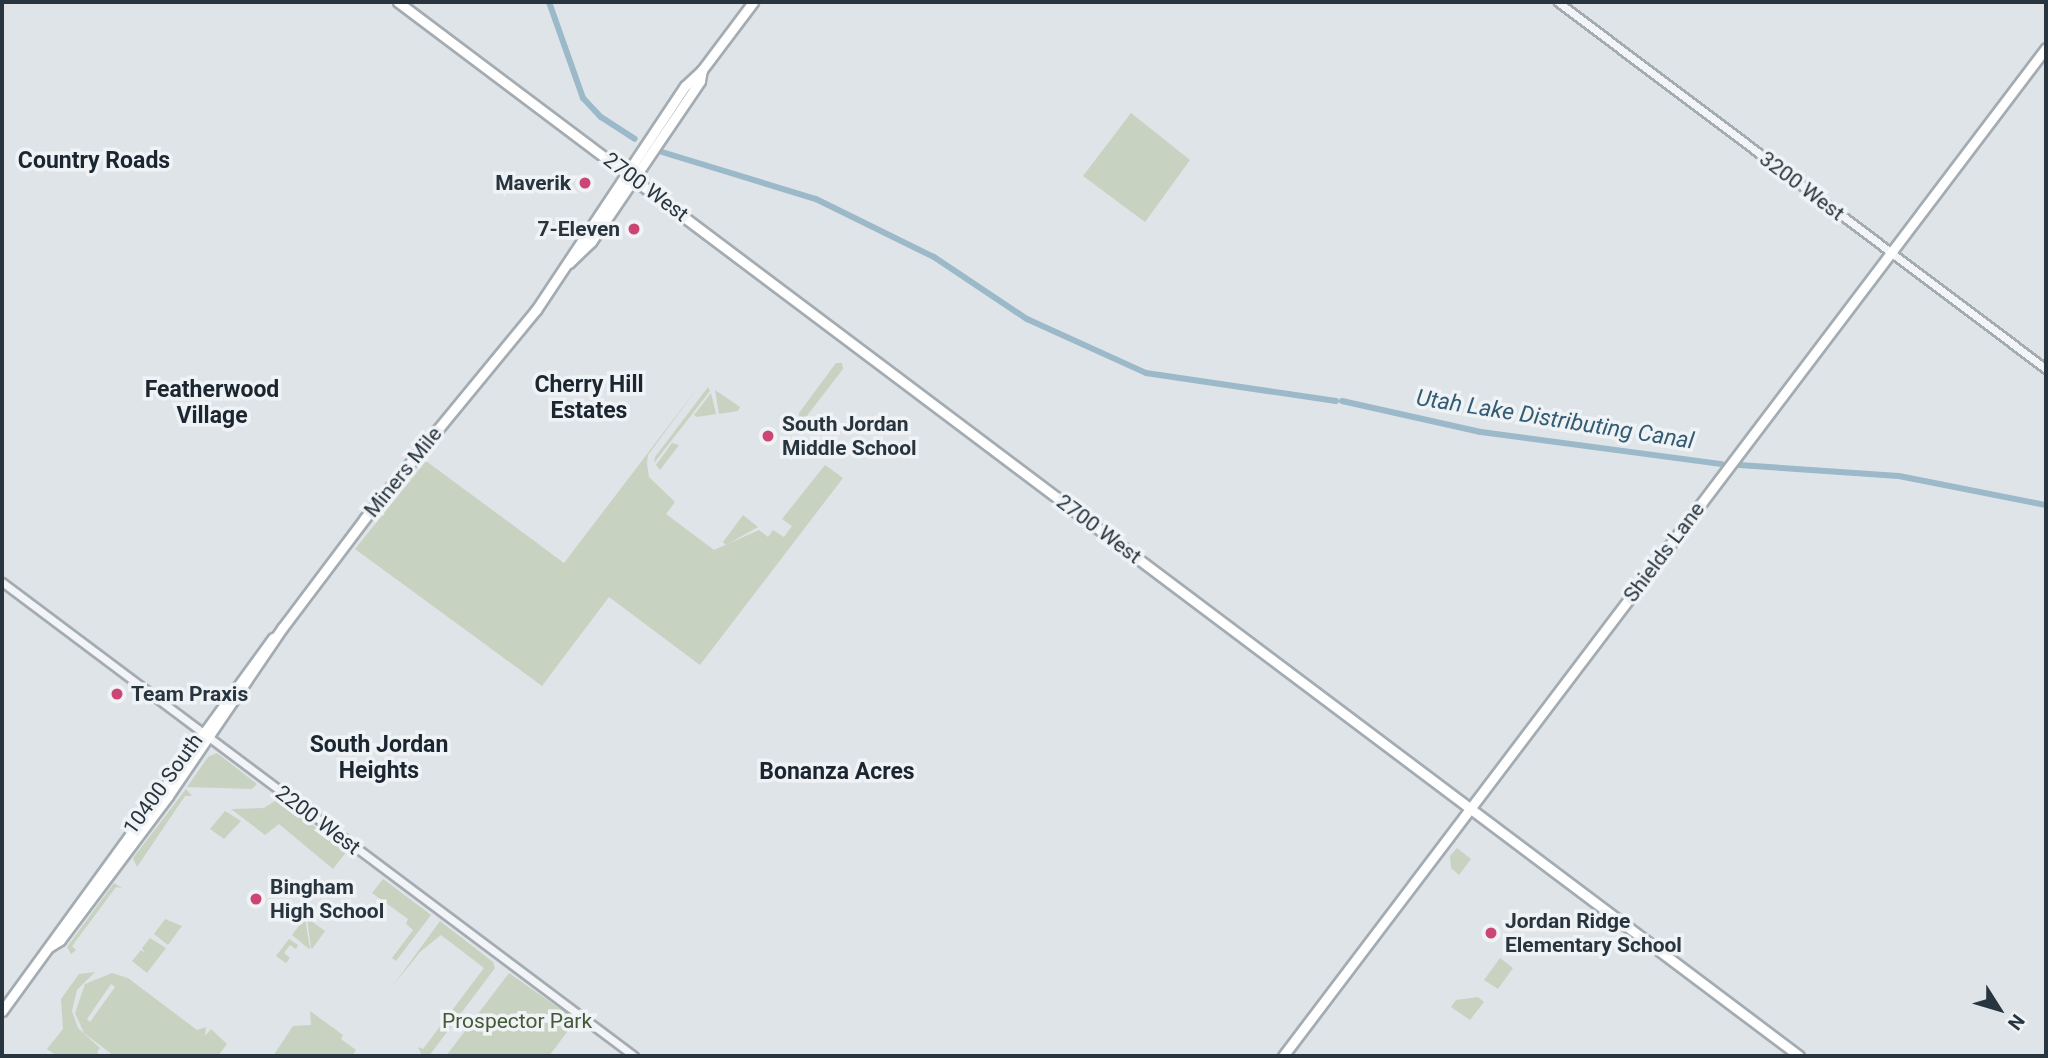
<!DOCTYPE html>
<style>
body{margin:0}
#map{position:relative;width:2048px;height:1058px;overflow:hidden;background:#dfe4e8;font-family:Roboto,sans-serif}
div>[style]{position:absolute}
.green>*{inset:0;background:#c8d2c0}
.canal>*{height:6px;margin:-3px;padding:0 3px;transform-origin:3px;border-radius:3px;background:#9bb9c8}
.roads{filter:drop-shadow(2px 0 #a4acb2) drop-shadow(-2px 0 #a4acb2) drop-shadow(0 2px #a4acb2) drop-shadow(0 -2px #a4acb2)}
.minor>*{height:7px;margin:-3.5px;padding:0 3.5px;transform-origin:3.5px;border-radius:3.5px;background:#f2f4f7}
.major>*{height:9px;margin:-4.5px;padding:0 4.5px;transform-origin:4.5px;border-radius:4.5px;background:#fff}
.dots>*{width:19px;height:19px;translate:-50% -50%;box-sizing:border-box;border:4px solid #eff3f6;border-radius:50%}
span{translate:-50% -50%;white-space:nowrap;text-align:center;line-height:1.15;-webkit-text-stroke:7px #eff3f6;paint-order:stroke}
.poi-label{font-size:21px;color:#28353f;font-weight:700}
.right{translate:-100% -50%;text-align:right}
.left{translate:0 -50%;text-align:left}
.street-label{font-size:21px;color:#28353f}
.park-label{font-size:21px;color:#435a36}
.neighbourhood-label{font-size:23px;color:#1b2630;font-weight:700}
.water-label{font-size:23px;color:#335b72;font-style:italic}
.frame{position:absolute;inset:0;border:4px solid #28353f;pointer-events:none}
.north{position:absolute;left:1964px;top:974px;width:70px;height:70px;-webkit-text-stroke:5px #eff3f6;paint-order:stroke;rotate:127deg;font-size:19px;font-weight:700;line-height:28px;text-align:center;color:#28353f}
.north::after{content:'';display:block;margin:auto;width:24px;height:32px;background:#28353f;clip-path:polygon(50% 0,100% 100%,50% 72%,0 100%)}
</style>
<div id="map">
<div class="green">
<i style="clip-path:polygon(1131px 113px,1190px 160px,1145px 222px,1083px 176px)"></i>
<i style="clip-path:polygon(836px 363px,842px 363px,843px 369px,806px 417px,799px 418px,799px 413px)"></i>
<i style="clip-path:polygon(702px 382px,648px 455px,647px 464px,649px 477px,675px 502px,666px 514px,714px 550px,759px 530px,768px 537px,773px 530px,784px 537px,792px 526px,782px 519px,825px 465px,843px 478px,700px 665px,609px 597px,542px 686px,355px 549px,426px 461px,564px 563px)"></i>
<i style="clip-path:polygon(708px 387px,710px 391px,654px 463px,655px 457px)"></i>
<i style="clip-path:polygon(715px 390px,740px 407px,738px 411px,719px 414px)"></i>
<i style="clip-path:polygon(711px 393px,716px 414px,697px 417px,694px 415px)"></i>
<i style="clip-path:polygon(672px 443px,679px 445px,660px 470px,656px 465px)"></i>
<i style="clip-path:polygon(743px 515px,758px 527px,726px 545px,723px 542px)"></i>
<i style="clip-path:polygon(217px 753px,257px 784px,252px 789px,187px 787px,208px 757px)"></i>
<i style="clip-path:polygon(186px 789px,192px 796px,185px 796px,137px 867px,133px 858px)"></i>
<i style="clip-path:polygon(278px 799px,347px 851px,333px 869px,279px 824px,265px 835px,231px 809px,264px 808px)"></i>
<i style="clip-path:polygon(225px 811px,241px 821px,224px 839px,210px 829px)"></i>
<i style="clip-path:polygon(1457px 848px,1471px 859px,1459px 875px,1451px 868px,1450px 856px)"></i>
<i style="clip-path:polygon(383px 879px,431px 915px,396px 961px,392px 958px,413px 930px,406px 924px,408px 919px,372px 893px)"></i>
<i style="clip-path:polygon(114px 883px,122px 888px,116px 887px,72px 946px,76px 950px,71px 954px,67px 947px)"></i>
<i style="clip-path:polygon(305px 918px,310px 948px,309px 949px,292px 935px)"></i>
<i style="clip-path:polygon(307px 918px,325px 931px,312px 949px,311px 948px)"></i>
<i style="clip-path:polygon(165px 919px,182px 926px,168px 945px,154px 934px)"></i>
<i style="clip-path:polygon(440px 921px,493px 962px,495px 968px,429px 1056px,422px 1056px,418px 1047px,423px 1049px,484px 968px,441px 935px,420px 952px,392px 987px)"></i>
<i style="clip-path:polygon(150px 938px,166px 948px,147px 973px,132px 961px,141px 950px,145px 953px,142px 948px)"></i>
<i style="clip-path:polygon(289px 939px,298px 945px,296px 949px,290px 945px,284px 953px,290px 958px,286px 963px,276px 956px)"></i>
<i style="clip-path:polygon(1500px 958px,1513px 968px,1498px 989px,1484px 980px)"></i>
<i style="clip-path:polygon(95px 972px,77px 990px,72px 1011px,78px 1028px,100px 1048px,97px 1052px,101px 1056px,57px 1056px,47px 1049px,63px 1029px,61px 999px,79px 974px)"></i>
<i style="clip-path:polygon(evenodd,112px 973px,128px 978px,197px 1030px,206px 1027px,205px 1036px,211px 1029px,227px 1044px,218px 1056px,114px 1056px,84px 1033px,75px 1013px,85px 984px,112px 973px,111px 984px,115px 987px,90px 1022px,87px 1019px,111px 984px)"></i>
<i style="clip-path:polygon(509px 973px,576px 1020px,549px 1056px,446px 1056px)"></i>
<i style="clip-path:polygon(1478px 997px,1484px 1002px,1470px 1020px,1451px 1007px,1456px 1000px)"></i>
<i style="clip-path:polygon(310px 1011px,343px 1035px,341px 1039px,356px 1050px,352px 1056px,273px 1056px,293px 1026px,311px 1025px)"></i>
</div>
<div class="canal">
<i style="left:549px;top:2px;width:102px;rotate:70.5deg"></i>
<i style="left:583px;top:98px;width:26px;rotate:47deg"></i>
<i style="left:601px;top:117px;width:40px;rotate:32.9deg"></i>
<i style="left:662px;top:152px;width:161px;rotate:17deg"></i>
<i style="left:816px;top:199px;width:131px;rotate:26.2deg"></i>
<i style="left:934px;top:257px;width:112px;rotate:33.7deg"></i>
<i style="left:1027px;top:319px;width:131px;rotate:24.4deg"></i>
<i style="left:1146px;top:373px;width:192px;rotate:8.4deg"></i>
<i style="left:1342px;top:401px;width:142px;rotate:12.6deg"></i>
<i style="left:1481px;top:432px;width:243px;rotate:7.6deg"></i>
<i style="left:1739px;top:465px;width:160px;rotate:3.9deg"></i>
<i style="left:1899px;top:476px;width:150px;rotate:11.2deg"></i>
</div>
<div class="roads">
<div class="minor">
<i style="left:1558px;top:2px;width:611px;rotate:36.94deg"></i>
<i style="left:2px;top:582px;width:790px;rotate:36.87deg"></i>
</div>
<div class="major">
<i style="left:398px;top:2px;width:1753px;rotate:36.95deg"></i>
<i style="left:569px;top:263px;width:30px;rotate:-44deg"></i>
<i style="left:591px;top:242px;width:194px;rotate:-55.9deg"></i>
<i style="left:700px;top:81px;width:11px;rotate:-80deg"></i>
<i style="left:49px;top:947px;width:13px;rotate:-32deg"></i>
<i style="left:60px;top:940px;width:180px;rotate:-53.1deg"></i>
<i style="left:168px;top:796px;width:204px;rotate:-55.8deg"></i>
<i style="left:283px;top:627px;width:136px;rotate:-53deg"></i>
<i style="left:365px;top:518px;width:269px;rotate:-50.6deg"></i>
<i style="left:536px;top:310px;width:269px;rotate:-56.4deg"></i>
<i style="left:685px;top:86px;width:23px;rotate:-43deg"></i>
<i style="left:702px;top:70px;width:85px;rotate:-53.1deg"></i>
<i style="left:2px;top:1011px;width:461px;rotate:-54deg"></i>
<i style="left:1283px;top:1056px;width:1264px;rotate:-52.88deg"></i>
</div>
</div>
<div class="dots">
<i style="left:585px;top:183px;background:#cb4672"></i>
<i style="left:634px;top:229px;background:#cb4672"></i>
<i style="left:768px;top:436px;background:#cb4672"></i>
<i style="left:117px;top:694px;background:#cb4672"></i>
<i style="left:256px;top:899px;background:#cb4672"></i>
<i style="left:1491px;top:933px;background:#cb4672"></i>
</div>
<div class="poi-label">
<span class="right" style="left:571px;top:183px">Maverik</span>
<span class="right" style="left:620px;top:229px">7-Eleven</span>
<span class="left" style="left:782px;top:436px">South Jordan<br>Middle School</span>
<span class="left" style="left:131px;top:694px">Team Praxis</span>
<span class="left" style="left:270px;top:899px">Bingham<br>High School</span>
<span class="left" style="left:1505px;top:933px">Jordan Ridge<br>Elementary School</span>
</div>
<div class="street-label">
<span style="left:1802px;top:186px;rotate:37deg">3200 West</span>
<span style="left:646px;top:187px;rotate:37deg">2700 West</span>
<span style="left:403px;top:472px;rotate:-51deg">Miners Mile</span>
<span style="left:1099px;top:529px;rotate:37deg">2700 West</span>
<span style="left:1664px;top:552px;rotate:-53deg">Shields Lane</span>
<span style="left:163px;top:784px;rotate:-54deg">10400 South</span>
<span style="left:318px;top:820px;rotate:37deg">2200 West</span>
</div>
<div class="park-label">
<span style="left:517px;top:1021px">Prospector Park</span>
</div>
<div class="neighbourhood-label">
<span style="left:94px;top:161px">Country Roads</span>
<span style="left:589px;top:398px">Cherry Hill<br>Estates</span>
<span style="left:212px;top:403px">Featherwood<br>Village</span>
<span style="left:379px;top:758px">South Jordan<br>Heights</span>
<span style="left:837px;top:772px">Bonanza Acres</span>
</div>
<div class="water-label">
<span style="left:1555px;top:420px;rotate:9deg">Utah Lake Distributing Canal</span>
</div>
<div class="frame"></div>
<div class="north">N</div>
</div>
